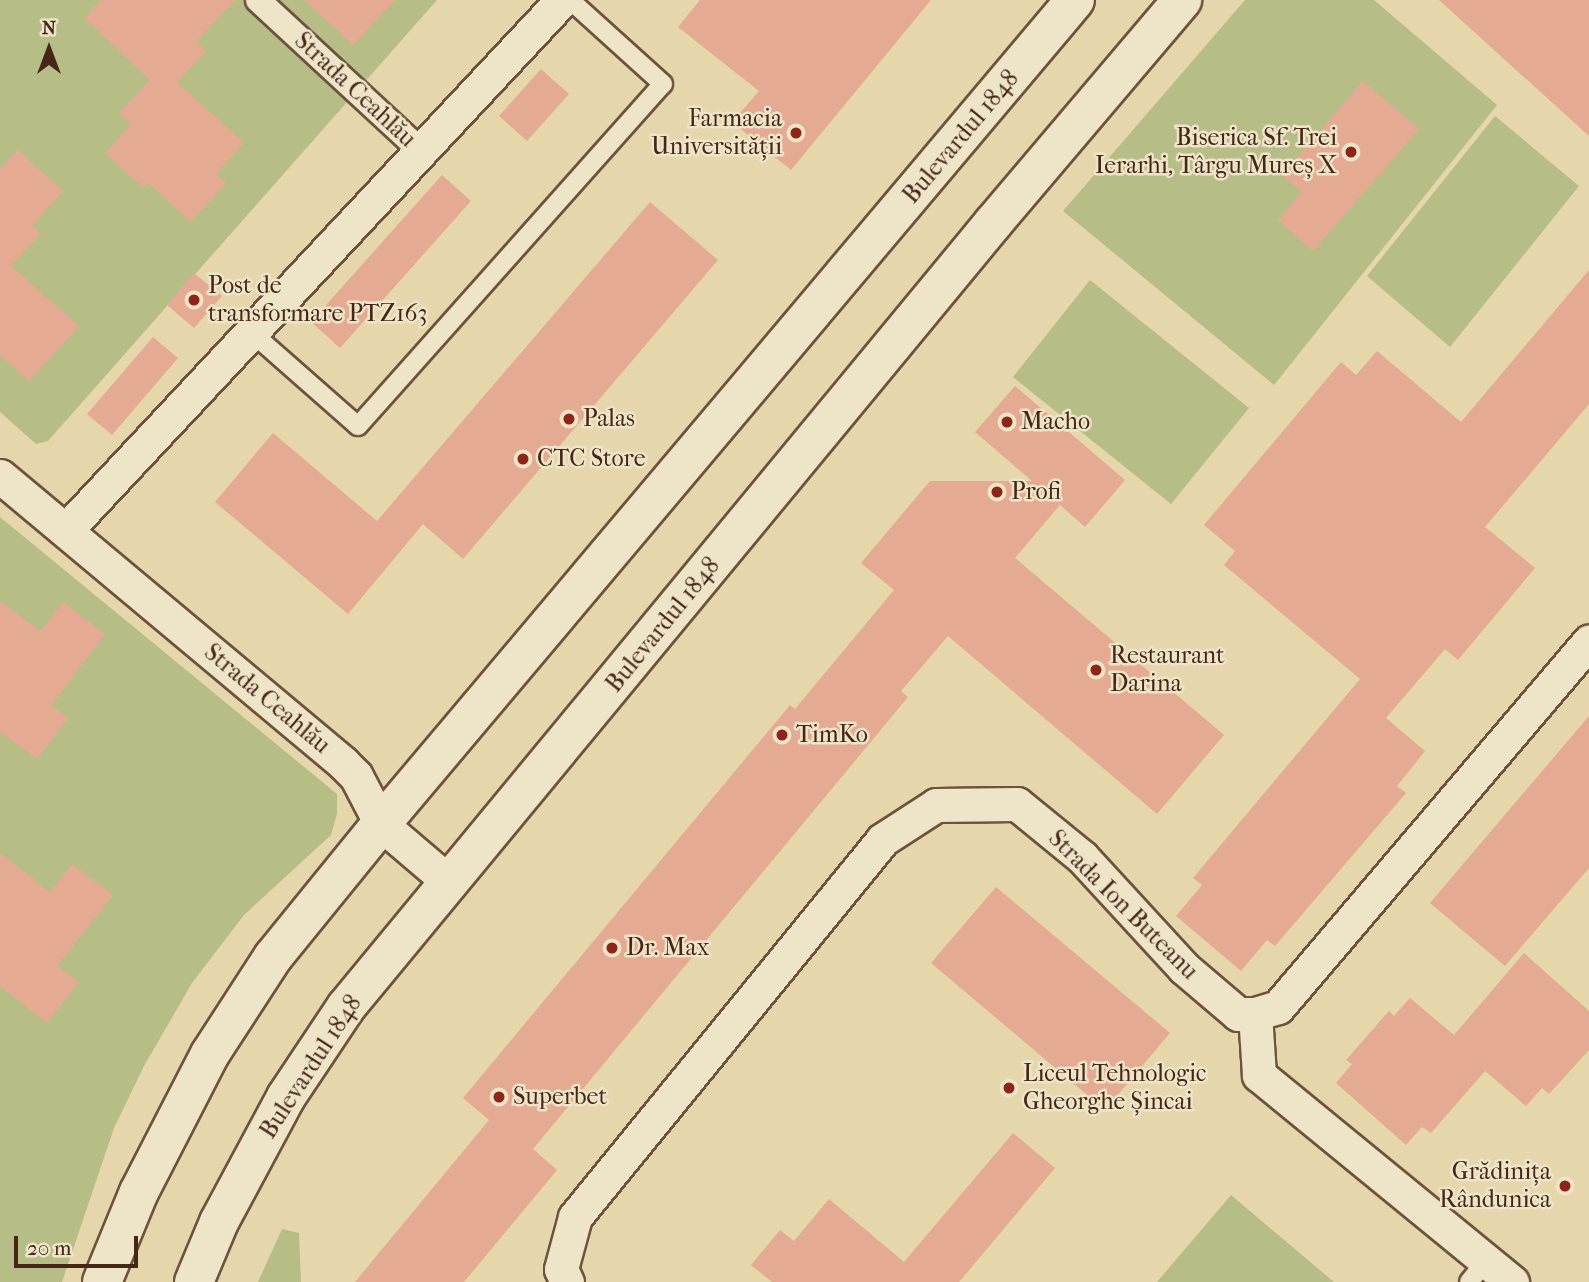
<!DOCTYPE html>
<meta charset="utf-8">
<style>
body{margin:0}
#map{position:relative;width:1589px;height:1282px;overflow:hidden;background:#e5d6ab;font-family:"IM FELL French Canon",serif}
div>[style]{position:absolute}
.green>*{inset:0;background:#b7bd87}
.building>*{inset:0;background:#e5aa92}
.roads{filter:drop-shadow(2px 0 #6d523c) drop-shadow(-2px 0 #6d523c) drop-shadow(0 2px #6d523c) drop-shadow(0 -2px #6d523c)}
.service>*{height:18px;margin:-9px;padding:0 9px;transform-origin:9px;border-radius:9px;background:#eee4c8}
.pedestrian>*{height:24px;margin:-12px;padding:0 12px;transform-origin:12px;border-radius:12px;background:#eee4c8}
.minor>*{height:33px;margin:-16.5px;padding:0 16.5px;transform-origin:16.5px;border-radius:16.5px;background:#eee4c8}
.tertiary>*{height:38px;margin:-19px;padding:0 19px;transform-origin:19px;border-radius:19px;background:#eee4c8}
.dots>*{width:19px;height:19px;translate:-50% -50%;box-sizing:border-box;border:4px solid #eee4c8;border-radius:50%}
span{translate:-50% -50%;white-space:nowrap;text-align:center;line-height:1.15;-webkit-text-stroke:5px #eee4c8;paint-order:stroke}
.street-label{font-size:24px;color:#452617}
.poi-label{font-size:24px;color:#452617}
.right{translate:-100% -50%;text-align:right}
.left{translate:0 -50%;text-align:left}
.north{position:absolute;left:14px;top:14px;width:70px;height:70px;-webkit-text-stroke:5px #eee4c8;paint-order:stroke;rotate:0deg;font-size:19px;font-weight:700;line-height:28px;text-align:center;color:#452617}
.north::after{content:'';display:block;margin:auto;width:24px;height:32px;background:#452617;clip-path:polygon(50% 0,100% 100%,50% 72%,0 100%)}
.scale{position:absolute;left:14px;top:1236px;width:124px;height:32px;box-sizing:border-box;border:4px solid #452617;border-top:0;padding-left:9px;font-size:21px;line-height:24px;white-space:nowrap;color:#452617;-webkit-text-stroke:5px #eee4c8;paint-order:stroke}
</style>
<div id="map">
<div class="green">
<i style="clip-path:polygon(0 0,437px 0,48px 441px,36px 444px,0 412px)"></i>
<i style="clip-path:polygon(1245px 0,1374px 0,1497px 105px,1274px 385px,1063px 211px)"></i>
<i style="clip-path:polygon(1495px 116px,1579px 186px,1450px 347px,1367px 276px)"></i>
<i style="clip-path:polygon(1090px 280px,1249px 408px,1171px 504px,1013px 377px)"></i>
<i style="clip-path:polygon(0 517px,337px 794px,337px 814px,331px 835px,244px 915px,192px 983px,144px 1066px,114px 1128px,62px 1282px,0 1282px)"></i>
<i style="clip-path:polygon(1231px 1195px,1334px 1282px,1157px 1282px)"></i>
<i style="clip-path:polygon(282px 1229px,299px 1233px,301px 1282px,258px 1282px)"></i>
</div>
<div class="building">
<i style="clip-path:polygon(101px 0,235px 0,196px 42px,206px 51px,177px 82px,244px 143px,216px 174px,226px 183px,191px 222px,148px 183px,143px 188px,105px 153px,131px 124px,119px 113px,150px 80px,84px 18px)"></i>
<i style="clip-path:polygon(304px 0,395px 0,353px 45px)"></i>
<i style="clip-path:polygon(700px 0,931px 0,791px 170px,732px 122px,759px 91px,678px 27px)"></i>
<i style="clip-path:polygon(1439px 0,1589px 0,1589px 136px)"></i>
<i style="clip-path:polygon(541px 69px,569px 94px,527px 141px,499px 116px)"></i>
<i style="clip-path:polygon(1363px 81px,1419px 129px,1313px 251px,1278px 220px,1302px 192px,1282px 175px)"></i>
<i style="clip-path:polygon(18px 150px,63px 191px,32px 226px,41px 233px,11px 266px,79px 326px,29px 381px,0 355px,0 169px)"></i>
<i style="clip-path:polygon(442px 175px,471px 201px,340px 348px,311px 322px)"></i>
<i style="clip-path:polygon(650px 202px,718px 260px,463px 559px,423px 524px,348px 614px,215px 502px,273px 433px,377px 521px)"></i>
<i style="clip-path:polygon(1589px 270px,1589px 404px,1485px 527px,1535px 568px,1458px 660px,1445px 649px,1386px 718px,1425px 751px,1397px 786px,1406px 793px,1275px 946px,1267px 940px,1241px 971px,1176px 916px,1202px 885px,1193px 878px,1360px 679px,1224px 565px,1235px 551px,1204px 525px,1341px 362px,1356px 375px,1377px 351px,1461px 422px)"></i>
<i style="clip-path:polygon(194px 273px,222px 296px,194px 328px,167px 305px)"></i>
<i style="clip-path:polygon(153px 337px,178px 358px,112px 435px,87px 414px)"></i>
<i style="clip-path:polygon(1015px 386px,1125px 480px,1085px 527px,1060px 505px,1015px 558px,1224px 735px,1157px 814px,948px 636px,901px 691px,908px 697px,533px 1149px,557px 1170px,464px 1282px,355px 1282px,489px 1120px,463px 1098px,790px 705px,795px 709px,894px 590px,861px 563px,930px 481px,1032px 481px,975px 432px)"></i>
<i style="clip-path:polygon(0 601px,41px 631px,63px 602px,105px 634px,51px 706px,68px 718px,37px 759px,0 732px)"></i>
<i style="clip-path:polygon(1589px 716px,1589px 868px,1505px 966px,1430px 903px)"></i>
<i style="clip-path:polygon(0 853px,50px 892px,72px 864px,113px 895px,57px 966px,79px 982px,47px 1023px,0 986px)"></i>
<i style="clip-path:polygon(996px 887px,1170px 1033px,1105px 1110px,931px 963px)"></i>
<i style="clip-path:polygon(1524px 953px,1589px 1011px,1589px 1050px,1549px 1094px,1542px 1088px,1526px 1106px,1485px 1071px,1431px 1133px,1422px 1127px,1406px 1145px,1336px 1083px,1352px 1064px,1346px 1060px,1389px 1011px,1394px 1016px,1410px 998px,1454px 1035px)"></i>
<i style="clip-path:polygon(1013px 1133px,1055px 1168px,959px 1282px,772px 1282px,751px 1265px,780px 1230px,794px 1241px,829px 1199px,904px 1262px)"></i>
</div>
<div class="roads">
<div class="service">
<i style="left:251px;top:332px;width:142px;rotate:41.3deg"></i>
<i style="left:358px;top:426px;width:458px;rotate:-48.3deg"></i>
<i style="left:663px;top:84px;width:125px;rotate:-137.9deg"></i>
<i style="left:1469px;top:1282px;width:27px;rotate:-51deg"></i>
</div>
<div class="pedestrian">
<i style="left:258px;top:0;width:222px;rotate:42.8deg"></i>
</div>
<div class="minor">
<i style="left:0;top:476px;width:447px;rotate:39.9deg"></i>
<i style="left:343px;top:763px;width:18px;rotate:45deg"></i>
<i style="left:356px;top:776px;width:54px;rotate:62.5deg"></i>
<i style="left:381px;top:824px;width:89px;rotate:40.5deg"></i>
<i style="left:67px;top:529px;width:724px;rotate:-46.9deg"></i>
<i style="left:1255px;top:1014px;width:61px;rotate:86.2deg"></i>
<i style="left:1259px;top:1075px;width:327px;rotate:39.3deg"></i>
<i style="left:567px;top:1282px;width:14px;rotate:-115deg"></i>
<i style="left:561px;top:1269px;width:54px;rotate:-74.9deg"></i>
<i style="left:575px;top:1217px;width:486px;rotate:-50.8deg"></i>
<i style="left:882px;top:840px;width:64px;rotate:-32.9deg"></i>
<i style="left:936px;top:805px;width:81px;rotate:-0.7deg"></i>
<i style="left:1017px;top:804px;width:84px;rotate:39.2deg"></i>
<i style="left:1082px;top:857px;width:151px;rotate:47.4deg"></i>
<i style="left:1184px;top:968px;width:71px;rotate:40.4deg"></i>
<i style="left:1238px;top:1014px;width:17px"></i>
<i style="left:1255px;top:1014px;width:24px;rotate:-17deg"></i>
<i style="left:1278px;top:1007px;width:480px;rotate:-49.6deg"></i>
</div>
<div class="tertiary">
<i style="left:102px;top:1282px;width:97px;rotate:-67.7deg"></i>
<i style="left:139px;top:1192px;width:155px;rotate:-62.8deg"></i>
<i style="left:210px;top:1054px;width:116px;rotate:-57deg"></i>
<i style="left:273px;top:957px;width:171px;rotate:-50.9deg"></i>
<i style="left:381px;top:824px;width:1077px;rotate:-49.89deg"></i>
<i style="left:194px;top:1282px;width:65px;rotate:-67.4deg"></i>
<i style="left:219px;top:1222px;width:142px;rotate:-61.8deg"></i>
<i style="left:286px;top:1097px;width:108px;rotate:-56.3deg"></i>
<i style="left:346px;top:1007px;width:1018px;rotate:-50.46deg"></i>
<i style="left:994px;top:222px;width:291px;rotate:-49.7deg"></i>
</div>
</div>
<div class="dots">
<i style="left:796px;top:133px;background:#8f2418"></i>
<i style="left:1351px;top:152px;background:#8f2418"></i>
<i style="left:194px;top:300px;background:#8f2418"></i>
<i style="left:569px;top:419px;background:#8f2418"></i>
<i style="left:1007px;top:422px;background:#8f2418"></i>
<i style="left:523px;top:459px;background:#8f2418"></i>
<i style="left:997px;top:492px;background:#8f2418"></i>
<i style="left:1096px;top:670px;background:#8f2418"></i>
<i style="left:782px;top:735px;background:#8f2418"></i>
<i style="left:612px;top:948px;background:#8f2418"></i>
<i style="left:1009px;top:1088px;background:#8f2418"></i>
<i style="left:499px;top:1097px;background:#8f2418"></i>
<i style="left:1565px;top:1186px;background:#8f2418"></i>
</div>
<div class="street-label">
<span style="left:355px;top:90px;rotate:43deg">Strada Ceahlău</span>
<span style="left:961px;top:137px;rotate:-50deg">Bulevardul 1848</span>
<span style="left:663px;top:625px;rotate:-51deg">Bulevardul 1848</span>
<span style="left:267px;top:699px;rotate:40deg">Strada Ceahlău</span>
<span style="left:1123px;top:905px;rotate:45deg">Strada Ion Buteanu</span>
<span style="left:311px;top:1067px;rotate:-57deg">Bulevardul 1848</span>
</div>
<div class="poi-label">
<span class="right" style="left:782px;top:133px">Farmacia<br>Universității</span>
<span class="right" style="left:1337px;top:152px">Biserica Sf. Trei<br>Ierarhi, Târgu Mureș X</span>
<span class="left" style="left:208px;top:300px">Post de<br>transformare PTZ163</span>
<span class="left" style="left:583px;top:419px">Palas</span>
<span class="left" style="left:1021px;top:422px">Macho</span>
<span class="left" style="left:537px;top:459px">CTC Store</span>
<span class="left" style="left:1011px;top:492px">Profi</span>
<span class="left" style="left:1110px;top:670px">Restaurant<br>Darina</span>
<span class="left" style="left:796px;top:735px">TimKo</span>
<span class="left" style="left:626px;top:948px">Dr. Max</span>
<span class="left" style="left:1023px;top:1088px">Liceul Tehnologic<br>Gheorghe Șincai</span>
<span class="left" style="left:513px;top:1097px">Superbet</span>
<span class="right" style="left:1551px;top:1186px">Grădinița<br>Rândunica</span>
</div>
<div class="north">N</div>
<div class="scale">20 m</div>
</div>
